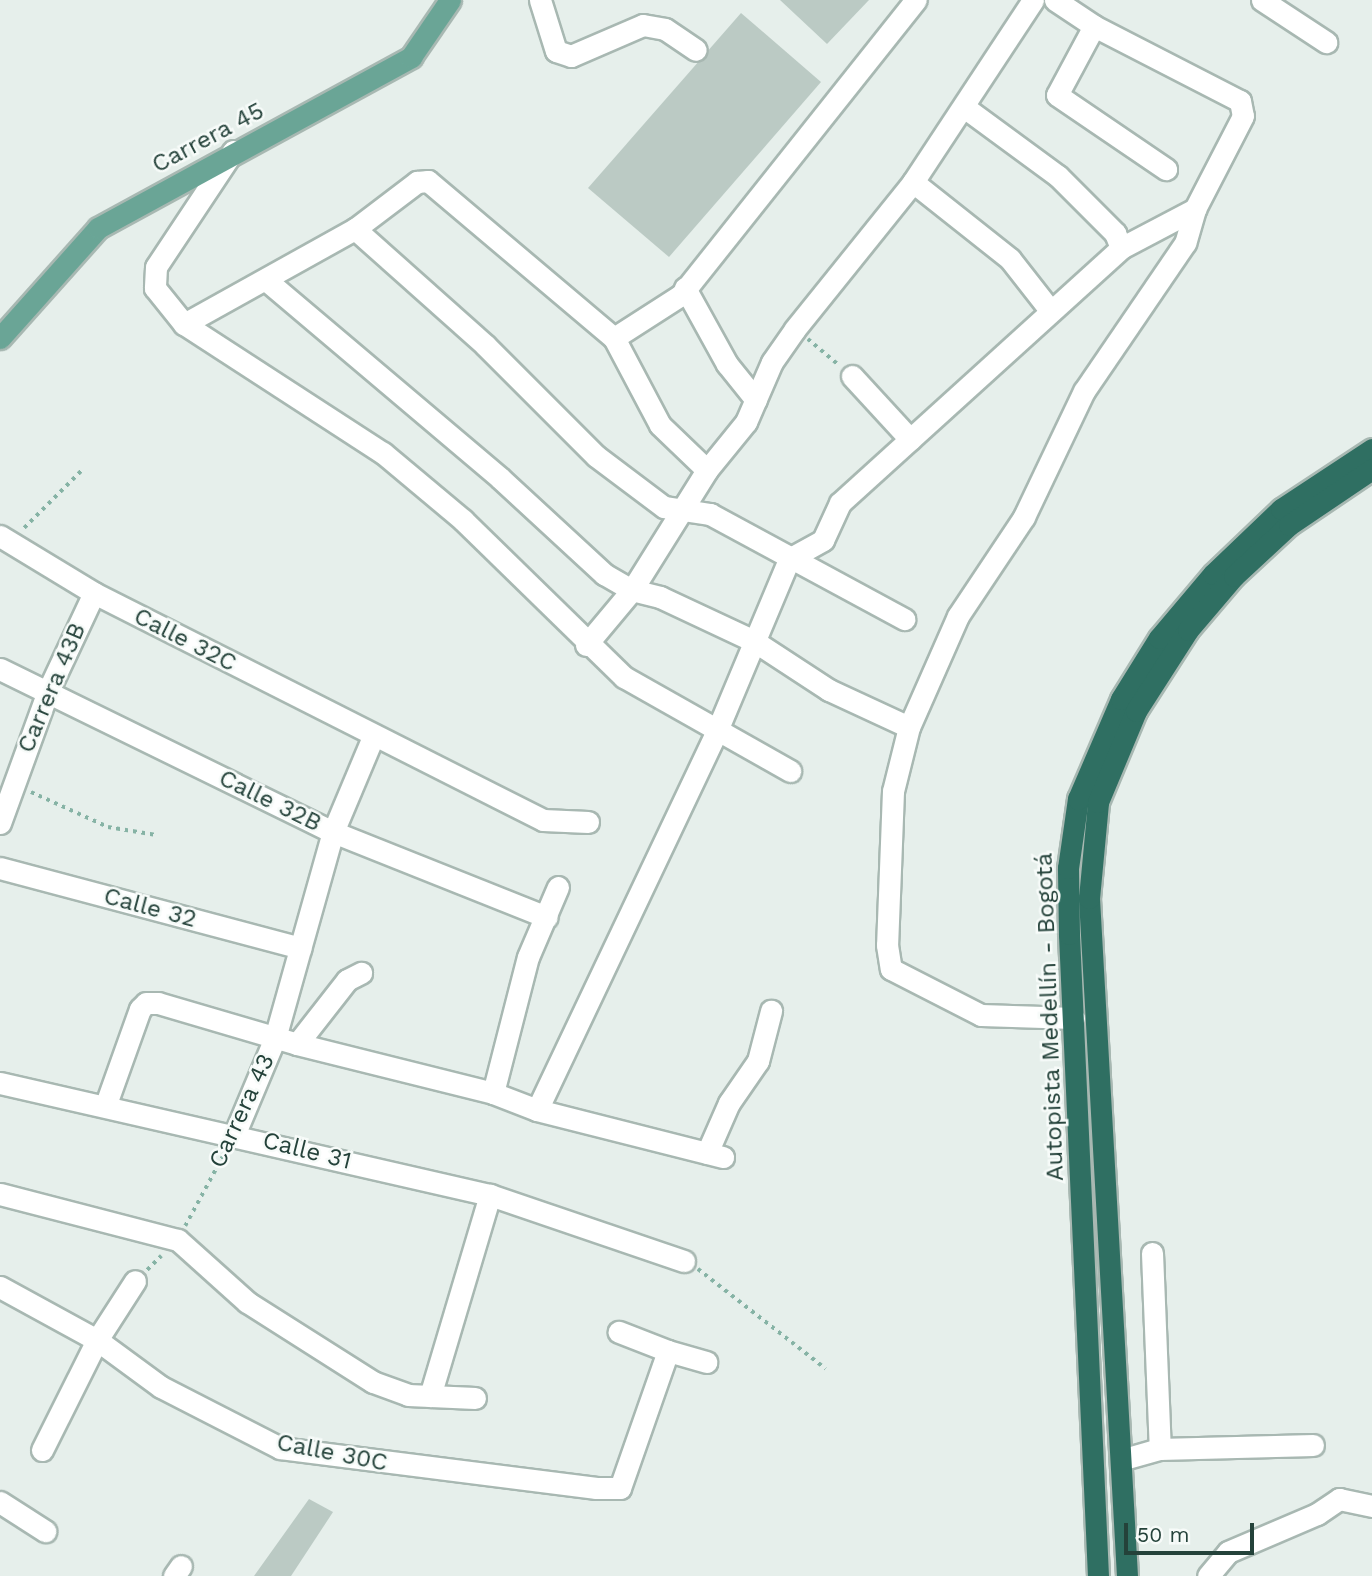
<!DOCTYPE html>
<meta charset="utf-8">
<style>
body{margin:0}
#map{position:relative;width:1372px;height:1576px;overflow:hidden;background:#e6efeb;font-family:"Work Sans",sans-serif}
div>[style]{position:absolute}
.building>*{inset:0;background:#bbcac4}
.path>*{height:3.5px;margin-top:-1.75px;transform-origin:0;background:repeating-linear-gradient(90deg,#86b3a5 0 3.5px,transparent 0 8.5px)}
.roads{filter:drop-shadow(2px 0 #a8b8b2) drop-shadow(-2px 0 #a8b8b2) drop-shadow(0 2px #a8b8b2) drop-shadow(0 -2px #a8b8b2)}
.minor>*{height:21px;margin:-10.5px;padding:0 10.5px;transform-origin:10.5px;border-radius:10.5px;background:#fff}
.major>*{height:21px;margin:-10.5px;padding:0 10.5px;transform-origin:10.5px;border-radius:10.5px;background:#6aa596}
.highway>*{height:21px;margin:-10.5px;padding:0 10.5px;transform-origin:10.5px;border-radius:10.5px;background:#2f6f62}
span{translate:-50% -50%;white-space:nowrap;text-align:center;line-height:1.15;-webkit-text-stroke:5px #f7fbf9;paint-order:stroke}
.street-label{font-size:24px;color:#24423a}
.scale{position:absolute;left:1124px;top:1523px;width:130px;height:32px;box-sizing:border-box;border:4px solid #24423a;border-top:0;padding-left:9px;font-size:21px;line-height:24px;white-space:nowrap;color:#24423a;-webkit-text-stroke:5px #f7fbf9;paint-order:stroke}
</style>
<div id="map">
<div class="building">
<i style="clip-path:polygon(780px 0,869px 0,827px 44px)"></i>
<i style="clip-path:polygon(741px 13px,821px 82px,669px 257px,588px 188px)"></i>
<i style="clip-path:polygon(309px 1499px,333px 1512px,291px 1576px,254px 1576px)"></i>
</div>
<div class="path">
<i style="left:808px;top:339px;width:42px;rotate:40.2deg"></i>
<i style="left:24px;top:528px;width:83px;rotate:-45deg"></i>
<i style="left:31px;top:792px;width:85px;rotate:24.4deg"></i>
<i style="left:108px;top:827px;width:49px;rotate:9.5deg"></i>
<i style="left:185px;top:1226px;width:84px;rotate:-61.6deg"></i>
<i style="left:698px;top:1269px;width:162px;rotate:38deg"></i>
<i style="left:147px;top:1270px;width:20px;rotate:-45deg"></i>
</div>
<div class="roads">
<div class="minor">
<i style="left:540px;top:0;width:53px;rotate:72.6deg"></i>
<i style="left:556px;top:51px;width:16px;rotate:18deg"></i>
<i style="left:571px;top:56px;width:78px;rotate:-23.3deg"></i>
<i style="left:643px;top:25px;width:22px;rotate:10deg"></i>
<i style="left:665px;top:29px;width:37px;rotate:34deg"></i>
<i style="left:1055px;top:0;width:47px;rotate:33.7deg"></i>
<i style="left:1094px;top:26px;width:164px;rotate:27.2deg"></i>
<i style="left:1240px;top:101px;width:15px;rotate:79deg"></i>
<i style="left:1243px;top:116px;width:105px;rotate:117.3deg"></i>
<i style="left:1195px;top:209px;width:35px;rotate:106deg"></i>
<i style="left:1185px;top:243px;width:179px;rotate:124.3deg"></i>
<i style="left:1084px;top:391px;width:140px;rotate:115.5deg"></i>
<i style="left:1024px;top:517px;width:119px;rotate:123.7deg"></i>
<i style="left:958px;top:616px;width:121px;rotate:113.8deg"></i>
<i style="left:909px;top:727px;width:66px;rotate:104deg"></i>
<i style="left:893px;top:791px;width:154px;rotate:92.2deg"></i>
<i style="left:887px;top:945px;width:24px;rotate:81deg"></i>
<i style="left:891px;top:969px;width:101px;rotate:27.1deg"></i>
<i style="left:981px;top:1015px;width:93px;rotate:1.8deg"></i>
<i style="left:1262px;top:0;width:77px;rotate:33.3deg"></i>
<i style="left:1094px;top:26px;width:78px;rotate:118.2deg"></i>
<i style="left:1057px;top:95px;width:132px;rotate:34.2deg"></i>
<i style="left:964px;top:107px;width:117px;rotate:36.3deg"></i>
<i style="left:1058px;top:176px;width:81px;rotate:45deg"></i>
<i style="left:1115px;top:233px;width:16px;rotate:68deg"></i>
<i style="left:233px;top:151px;width:139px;rotate:123.6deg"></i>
<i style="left:156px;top:267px;width:21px;rotate:93deg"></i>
<i style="left:155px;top:288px;width:46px;rotate:51.1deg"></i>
<i style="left:184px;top:324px;width:237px;rotate:33deg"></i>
<i style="left:383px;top:453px;width:104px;rotate:39.9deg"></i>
<i style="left:463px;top:520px;width:225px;rotate:44.3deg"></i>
<i style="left:624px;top:677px;width:191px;rotate:29.5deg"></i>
<i style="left:913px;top:182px;width:124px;rotate:38.4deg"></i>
<i style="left:1010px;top:259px;width:65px;rotate:51.9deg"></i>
<i style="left:355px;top:229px;width:174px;rotate:41.7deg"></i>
<i style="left:485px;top:345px;width:157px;rotate:45deg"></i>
<i style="left:596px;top:456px;width:85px;rotate:36.9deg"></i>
<i style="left:664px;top:507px;width:47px;rotate:8.7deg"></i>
<i style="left:710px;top:514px;width:221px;rotate:28.4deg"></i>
<i style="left:266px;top:280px;width:307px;rotate:40.2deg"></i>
<i style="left:500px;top:478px;width:142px;rotate:42.7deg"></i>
<i style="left:604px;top:574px;width:32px;rotate:30deg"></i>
<i style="left:632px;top:590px;width:29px;rotate:14deg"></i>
<i style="left:660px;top:597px;width:104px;rotate:25.1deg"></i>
<i style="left:754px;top:641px;width:90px;rotate:33.2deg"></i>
<i style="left:829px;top:690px;width:88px;rotate:24.8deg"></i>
<i style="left:685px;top:288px;width:87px;rotate:61.1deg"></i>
<i style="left:727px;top:364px;width:46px;rotate:51.1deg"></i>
<i style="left:184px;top:324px;width:196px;rotate:-29.1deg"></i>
<i style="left:355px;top:229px;width:78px;rotate:-37.2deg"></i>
<i style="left:417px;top:182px;width:11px;rotate:-5deg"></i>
<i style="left:428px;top:181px;width:243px;rotate:40.2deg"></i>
<i style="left:614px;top:338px;width:98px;rotate:62.1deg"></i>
<i style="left:660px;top:425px;width:65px;rotate:43.8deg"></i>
<i style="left:614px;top:338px;width:80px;rotate:-32.7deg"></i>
<i style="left:681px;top:295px;width:377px;rotate:-51.5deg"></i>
<i style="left:852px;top:376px;width:86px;rotate:47.4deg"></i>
<i style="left:0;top:536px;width:110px;rotate:31.2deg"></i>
<i style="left:94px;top:593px;width:503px;rotate:26.82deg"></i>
<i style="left:543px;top:820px;width:45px;rotate:2.5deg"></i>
<i style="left:586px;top:645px;width:72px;rotate:-50.1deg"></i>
<i style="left:632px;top:590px;width:142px;rotate:-58deg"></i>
<i style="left:707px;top:470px;width:62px;rotate:-50.9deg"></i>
<i style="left:746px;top:422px;width:65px;rotate:-66.6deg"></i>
<i style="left:772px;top:362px;width:40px;rotate:-55.1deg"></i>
<i style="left:795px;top:329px;width:189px;rotate:-51.2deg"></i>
<i style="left:913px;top:182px;width:218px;rotate:-56.6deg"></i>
<i style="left:0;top:669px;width:371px;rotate:26.1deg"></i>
<i style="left:333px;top:832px;width:230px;rotate:21.7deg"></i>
<i style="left:0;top:823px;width:140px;rotate:-70deg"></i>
<i style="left:48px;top:691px;width:108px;rotate:-64.9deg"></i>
<i style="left:0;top:868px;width:311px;rotate:14.9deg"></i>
<i style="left:297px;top:1044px;width:81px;rotate:-52deg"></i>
<i style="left:347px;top:980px;width:16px;rotate:-27deg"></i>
<i style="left:0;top:1083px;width:503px;rotate:12.88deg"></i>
<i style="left:490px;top:1195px;width:205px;rotate:18.8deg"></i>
<i style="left:493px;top:1093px;width:140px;rotate:-75.6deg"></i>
<i style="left:528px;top:957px;width:76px;rotate:-66.8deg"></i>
<i style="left:106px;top:1104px;width:101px;rotate:-70.3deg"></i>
<i style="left:140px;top:1009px;width:8px;rotate:-45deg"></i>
<i style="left:146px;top:1003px;width:12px"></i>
<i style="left:158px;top:1003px;width:145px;rotate:16.4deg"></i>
<i style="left:297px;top:1044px;width:202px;rotate:14deg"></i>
<i style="left:493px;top:1093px;width:47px;rotate:21.1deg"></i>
<i style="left:537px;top:1110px;width:192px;rotate:14.2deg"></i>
<i style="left:537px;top:1110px;width:417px;rotate:-64.6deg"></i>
<i style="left:716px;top:733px;width:189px;rotate:-67.2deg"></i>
<i style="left:789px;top:559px;width:39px;rotate:-29deg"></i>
<i style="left:823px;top:540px;width:41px;rotate:-65.3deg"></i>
<i style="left:840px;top:503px;width:379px;rotate:-42.2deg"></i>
<i style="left:1121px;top:248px;width:84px;rotate:-27.8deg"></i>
<i style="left:235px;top:1133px;width:103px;rotate:-67.2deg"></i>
<i style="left:275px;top:1038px;width:214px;rotate:-74.3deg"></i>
<i style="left:333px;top:832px;width:103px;rotate:-67.2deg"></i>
<i style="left:707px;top:1153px;width:55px;rotate:-66.3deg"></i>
<i style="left:729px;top:1103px;width:51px;rotate:-55.4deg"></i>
<i style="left:758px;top:1061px;width:52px;rotate:-75.4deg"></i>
<i style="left:0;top:1194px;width:184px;rotate:14.5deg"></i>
<i style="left:178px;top:1240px;width:93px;rotate:41.9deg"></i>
<i style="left:247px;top:1302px;width:149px;rotate:32.4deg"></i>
<i style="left:373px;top:1382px;width:37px;rotate:20deg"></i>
<i style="left:408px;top:1395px;width:67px;rotate:2.6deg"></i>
<i style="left:1152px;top:1253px;width:196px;rotate:87.7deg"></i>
<i style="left:0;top:1287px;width:111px;rotate:28.7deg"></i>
<i style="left:97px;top:1340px;width:79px;rotate:36.3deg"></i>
<i style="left:161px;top:1387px;width:134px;rotate:27.1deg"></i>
<i style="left:280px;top:1448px;width:319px;rotate:7.2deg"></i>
<i style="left:596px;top:1488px;width:24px"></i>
<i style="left:620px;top:1488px;width:145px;rotate:-70.7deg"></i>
<i style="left:668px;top:1351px;width:53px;rotate:-158.8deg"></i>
<i style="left:668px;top:1351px;width:40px;rotate:16deg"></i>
<i style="left:430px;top:1396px;width:210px;rotate:-73.4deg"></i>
<i style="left:42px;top:1450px;width:123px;rotate:-63.4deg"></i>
<i style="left:97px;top:1340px;width:70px;rotate:-57.2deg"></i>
<i style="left:1124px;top:1459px;width:37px;rotate:-16deg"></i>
<i style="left:1160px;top:1449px;width:153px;rotate:-1.5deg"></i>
<i style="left:0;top:1502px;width:54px;rotate:32.8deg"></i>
<i style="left:174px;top:1576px;width:12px;rotate:-55deg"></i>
<i style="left:1208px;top:1576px;width:31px;rotate:-50deg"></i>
<i style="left:1228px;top:1552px;width:97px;rotate:-23.1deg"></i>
<i style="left:1317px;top:1514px;width:27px;rotate:-34deg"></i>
<i style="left:1339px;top:1499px;width:34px;rotate:12deg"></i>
</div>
<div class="major">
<i style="left:0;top:338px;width:147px;rotate:-48.3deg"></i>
<i style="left:98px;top:228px;width:357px;rotate:-28.6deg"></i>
<i style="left:411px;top:57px;width:69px;rotate:-55.6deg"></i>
</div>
<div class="highway">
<i style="left:1098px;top:1576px;width:643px;rotate:-92.59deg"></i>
<i style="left:1069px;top:934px;width:66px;rotate:-90.9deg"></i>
<i style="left:1068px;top:868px;width:70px;rotate:-81.8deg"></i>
<i style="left:1078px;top:799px;width:109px;rotate:-66.7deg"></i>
<i style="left:1121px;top:699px;width:72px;rotate:-58.1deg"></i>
<i style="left:1159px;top:638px;width:84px;rotate:-49.8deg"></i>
<i style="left:1213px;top:574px;width:94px;rotate:-43.7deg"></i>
<i style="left:1281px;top:509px;width:109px;rotate:-33.4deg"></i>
<i style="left:1127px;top:1576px;width:679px;rotate:-93.21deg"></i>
<i style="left:1089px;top:898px;width:96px;rotate:-84.6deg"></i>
<i style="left:1098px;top:802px;width:99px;rotate:-67.3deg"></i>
<i style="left:1136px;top:711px;width:96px;rotate:-57.3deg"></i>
<i style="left:1188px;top:630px;width:71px;rotate:-49.6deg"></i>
<i style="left:1234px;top:576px;width:75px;rotate:-42.8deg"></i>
<i style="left:1289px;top:525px;width:100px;rotate:-34deg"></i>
</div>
</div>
<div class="street-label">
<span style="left:208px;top:138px;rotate:-28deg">Carrera 45</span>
<span style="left:185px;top:640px;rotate:27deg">Calle 32C</span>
<span style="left:52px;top:688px;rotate:-67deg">Carrera 43B</span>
<span style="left:270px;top:801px;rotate:26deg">Calle 32B</span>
<span style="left:150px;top:908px;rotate:15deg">Calle 32</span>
<span style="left:1050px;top:1017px;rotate:-92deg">Autopista Medellín - Bogotá</span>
<span style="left:242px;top:1111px;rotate:-65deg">Carrera 43</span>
<span style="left:307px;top:1151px;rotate:14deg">Calle 31</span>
<span style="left:332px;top:1453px;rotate:11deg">Calle 30C</span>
</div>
<div class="scale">50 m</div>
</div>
